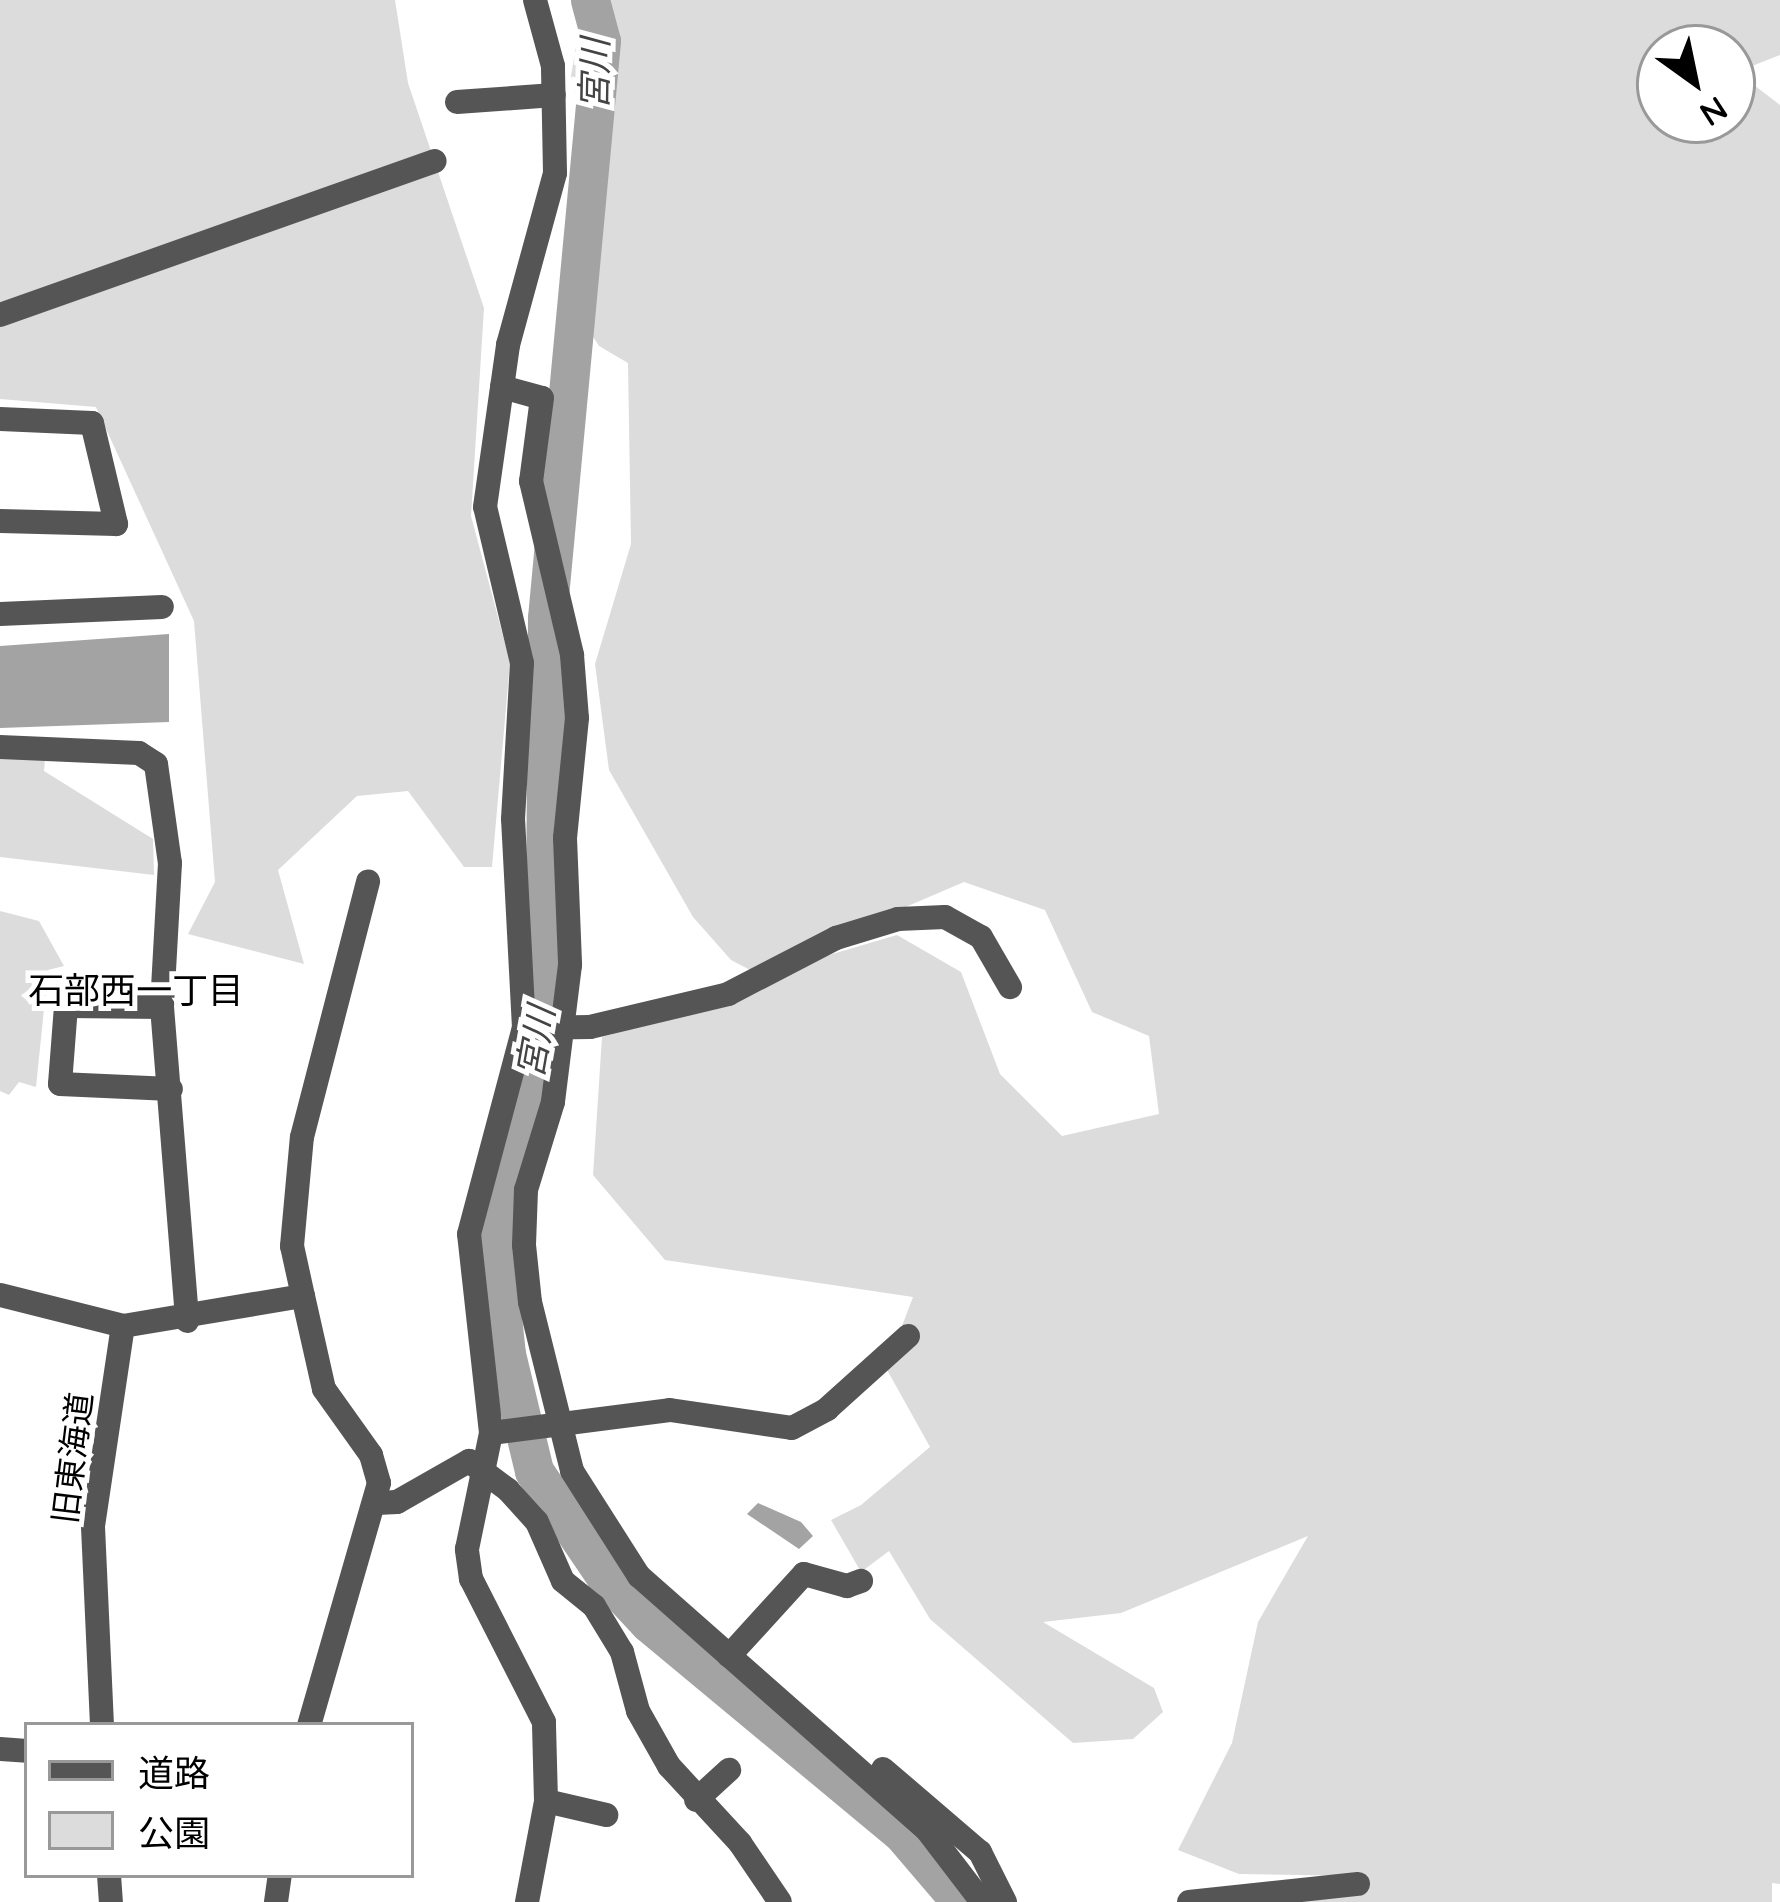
<!DOCTYPE html>
<meta charset="utf-8">
<style>
body{margin:0}
#map{position:relative;width:1780px;height:1902px;overflow:hidden;background:#fff;font-family:Quicksand,"Noto Sans JP",sans-serif}
div>[style]{position:absolute}
.green>*{inset:0;background:#dcdcdc}
.water>*{inset:0;background:#a3a3a3}
.river>*{height:39px;margin:-19.5px;padding:0 19.5px;transform-origin:19.5px;border-radius:19.5px;background:#a3a3a3}
.minor>*{height:24px;margin:-12px;padding:0 12px;transform-origin:12px;border-radius:12px;background:#555}
span{translate:-50% -50%;white-space:nowrap;text-align:center;line-height:1.15;-webkit-text-stroke:10px #fff;paint-order:stroke}
.street-label{font-size:33px;color:#000}
.water-label{font-size:36px;color:#444;font-style:italic}
.neighbourhood-label{font-size:36px;color:#000}
.legend{position:absolute;left:24px;top:1722px;width:390px;height:156px;box-sizing:border-box;background:#fff;border:3px solid #999;margin:0;padding:15px 21px;list-style:none;font-size:36px;color:#000}
.legend li{display:flex;align-items:center;gap:24px;height:60px}
.legend b{width:60px;border:3px solid #999}
.north{position:absolute;left:1636px;top:24px;width:120px;height:120px;box-sizing:border-box;background:#fff;border:3px solid #999;border-radius:50%;rotate:147deg;font-size:33px;font-weight:700;line-height:48px;text-align:center;color:#000}
.north::after{content:'';display:block;margin:auto;width:42px;height:54px;background:#000;clip-path:polygon(50% 0,100% 100%,50% 72%,0 100%)}
</style>
<div id="map">
<div class="green">
<i style="clip-path:polygon(0 0,395px 0,408px 83px,484px 308px,471px 516px,510px 662px,492px 867px,464px 867px,408px 791px,357px 796px,278px 870px,304px 964px,188px 934px,215px 882px,194px 621px,96px 407px,0 399px)"></i>
<i style="clip-path:polygon(evenodd,584px 0,1780px 0,1780px 55px,1737px 72px,1780px 105px,1780px 1884px,1772px 1883px,1772px 1902px,1235px 1902px,1356px 1876px,1239px 1874px,1178px 1850px,1232px 1743px,1258px 1622px,1308px 1536px,1121px 1613px,1043px 1622px,1154px 1688px,1163px 1712px,1133px 1739px,1073px 1743px,930px 1619px,889px 1551px,861px 1572px,831px 1520px,861px 1505px,930px 1447px,886px 1368px,913px 1297px,665px 1260px,593px 1175px,602px 1037px,741px 997px,812px 960px,897px 935px,961px 972px,1000px 1074px,1062px 1136px,1159px 1114px,1149px 1036px,1092px 1012px,1045px 910px,964px 882px,754px 972px,731px 960px,693px 917px,609px 770px,595px 664px,631px 544px,628px 363px,599px 346px,582px 320px,598px 172px,571px 76px,584px 0,1660px 48px,1732px 48px,1732px 120px,1660px 120px,1660px 48px)"></i>
<i style="clip-path:polygon(0 756px,45px 759px,44px 771px,153px 839px,154px 875px,0 857px)"></i>
<i style="clip-path:polygon(0 911px,39px 921px,64px 966px,48px 970px,36px 1087px,19px 1082px,9px 1095px,0 1091px)"></i>
</div>
<div class="water">
<i style="clip-path:polygon(169px 634px,169px 722px,0 728px,0 646px)"></i>
<i style="clip-path:polygon(758px 1503px,801px 1522px,813px 1536px,799px 1549px,747px 1514px)"></i>
</div>
<div class="river">
<i style="left:590px;top:0;width:42px;rotate:75deg"></i>
<i style="left:601px;top:41px;width:580px;rotate:95.35deg"></i>
<i style="left:547px;top:618px;width:395px;rotate:90.4deg"></i>
<i style="left:544px;top:1013px;width:234px;rotate:102.3deg"></i>
<i style="left:494px;top:1242px;width:113px;rotate:83.9deg"></i>
<i style="left:506px;top:1354px;width:120px;rotate:76.5deg"></i>
<i style="left:534px;top:1471px;width:127px;rotate:55.9deg"></i>
<i style="left:605px;top:1576px;width:64px;rotate:46.9deg"></i>
<i style="left:649px;top:1623px;width:329px;rotate:39.7deg"></i>
<i style="left:902px;top:1833px;width:91px;rotate:49.5deg"></i>
</div>
<div class="minor">
<i style="left:457px;top:102px;width:97px;rotate:-4.1deg"></i>
<i style="left:0;top:315px;width:461px;rotate:-19.5deg"></i>
<i style="left:502px;top:387px;width:41px;rotate:15.4deg"></i>
<i style="left:542px;top:398px;width:84px;rotate:97.5deg"></i>
<i style="left:531px;top:481px;width:179px;rotate:76.7deg"></i>
<i style="left:572px;top:655px;width:63px;rotate:85.5deg"></i>
<i style="left:577px;top:718px;width:121px;rotate:95.7deg"></i>
<i style="left:565px;top:838px;width:127px;rotate:87.7deg"></i>
<i style="left:570px;top:965px;width:138px;rotate:97.1deg"></i>
<i style="left:553px;top:1102px;width:92px;rotate:107.1deg"></i>
<i style="left:526px;top:1190px;width:55px;rotate:92.1deg"></i>
<i style="left:524px;top:1245px;width:57px;rotate:84deg"></i>
<i style="left:530px;top:1302px;width:174px;rotate:76deg"></i>
<i style="left:572px;top:1471px;width:125px;rotate:57.5deg"></i>
<i style="left:639px;top:1576px;width:384px;rotate:41.4deg"></i>
<i style="left:927px;top:1830px;width:91px;rotate:52.6deg"></i>
<i style="left:0;top:419px;width:92px;rotate:2.5deg"></i>
<i style="left:92px;top:423px;width:104px;rotate:76.6deg"></i>
<i style="left:116px;top:524px;width:116px;rotate:-178.5deg"></i>
<i style="left:0;top:614px;width:162px;rotate:-2.5deg"></i>
<i style="left:0;top:747px;width:139px;rotate:2.5deg"></i>
<i style="left:139px;top:753px;width:20px;rotate:33deg"></i>
<i style="left:156px;top:764px;width:100px;rotate:82deg"></i>
<i style="left:170px;top:863px;width:144px;rotate:93.2deg"></i>
<i style="left:162px;top:1007px;width:315px;rotate:85.4deg"></i>
<i style="left:162px;top:1007px;width:96px;rotate:-179.4deg"></i>
<i style="left:66px;top:1006px;width:78px;rotate:94.4deg"></i>
<i style="left:60px;top:1084px;width:111px;rotate:2.6deg"></i>
<i style="left:524px;top:1028px;width:66px;rotate:-0.9deg"></i>
<i style="left:590px;top:1027px;width:142px;rotate:-13.4deg"></i>
<i style="left:728px;top:994px;width:122px;rotate:-27.4deg"></i>
<i style="left:836px;top:938px;width:65px;rotate:-17deg"></i>
<i style="left:898px;top:919px;width:47px;rotate:-2.4deg"></i>
<i style="left:945px;top:917px;width:41px;rotate:29.1deg"></i>
<i style="left:981px;top:937px;width:58px;rotate:59.9deg"></i>
<i style="left:0;top:1295px;width:127px;rotate:14.1deg"></i>
<i style="left:123px;top:1326px;width:182px;rotate:-9.5deg"></i>
<i style="left:303px;top:1296px;width:95px;rotate:77.3deg"></i>
<i style="left:324px;top:1389px;width:81px;rotate:54.5deg"></i>
<i style="left:371px;top:1455px;width:29px;rotate:74deg"></i>
<i style="left:379px;top:1483px;width:252px;rotate:106.1deg"></i>
<i style="left:303px;top:1296px;width:51px;rotate:-102.4deg"></i>
<i style="left:292px;top:1246px;width:109px;rotate:-84.8deg"></i>
<i style="left:302px;top:1137px;width:264px;rotate:-75.5deg"></i>
<i style="left:491px;top:1433px;width:180px;rotate:-7.3deg"></i>
<i style="left:670px;top:1410px;width:123px;rotate:8.4deg"></i>
<i style="left:792px;top:1428px;width:40px;rotate:-28deg"></i>
<i style="left:827px;top:1409px;width:109px;rotate:-42deg"></i>
<i style="left:377px;top:1503px;width:20px;rotate:-3deg"></i>
<i style="left:397px;top:1502px;width:83px;rotate:-29.7deg"></i>
<i style="left:469px;top:1461px;width:49px;rotate:36.6deg"></i>
<i style="left:508px;top:1490px;width:43px;rotate:47.8deg"></i>
<i style="left:537px;top:1522px;width:64px;rotate:66.2deg"></i>
<i style="left:563px;top:1581px;width:40px;rotate:39deg"></i>
<i style="left:594px;top:1606px;width:54px;rotate:58.7deg"></i>
<i style="left:622px;top:1652px;width:61px;rotate:74.8deg"></i>
<i style="left:638px;top:1711px;width:63px;rotate:60.6deg"></i>
<i style="left:669px;top:1766px;width:105px;rotate:47.3deg"></i>
<i style="left:740px;top:1843px;width:71px;rotate:55.9deg"></i>
<i style="left:729px;top:1656px;width:111px;rotate:-47.6deg"></i>
<i style="left:804px;top:1574px;width:45px;rotate:15.6deg"></i>
<i style="left:847px;top:1586px;width:15px;rotate:-20deg"></i>
<i style="left:102px;top:1725px;width:199px;rotate:-92.6deg"></i>
<i style="left:93px;top:1526px;width:202px;rotate:-81.5deg"></i>
<i style="left:0;top:1749px;width:27px;rotate:4deg"></i>
<i style="left:883px;top:1769px;width:128px;rotate:40.6deg"></i>
<i style="left:980px;top:1852px;width:56px;rotate:63.4deg"></i>
<i style="left:696px;top:1800px;width:45px;rotate:-42.3deg"></i>
<i style="left:546px;top:1801px;width:62px;rotate:13.1deg"></i>
<i style="left:109px;top:1875px;width:27px;rotate:86deg"></i>
<i style="left:276px;top:1902px;width:27px;rotate:-82deg"></i>
<i style="left:527px;top:1902px;width:103px;rotate:-79.3deg"></i>
<i style="left:546px;top:1801px;width:79px;rotate:-91.5deg"></i>
<i style="left:544px;top:1722px;width:161px;rotate:-117deg"></i>
<i style="left:471px;top:1579px;width:30px;rotate:-98deg"></i>
<i style="left:467px;top:1549px;width:118px;rotate:-78.3deg"></i>
<i style="left:491px;top:1433px;width:200px;rotate:-96.3deg"></i>
<i style="left:469px;top:1234px;width:213px;rotate:-75.1deg"></i>
<i style="left:524px;top:1028px;width:209px;rotate:-93deg"></i>
<i style="left:513px;top:819px;width:156px;rotate:-86.7deg"></i>
<i style="left:522px;top:663px;width:160px;rotate:-103.3deg"></i>
<i style="left:485px;top:507px;width:164px;rotate:-81.9deg"></i>
<i style="left:508px;top:345px;width:178px;rotate:-74.7deg"></i>
<i style="left:555px;top:173px;width:107px;rotate:-91.1deg"></i>
<i style="left:553px;top:66px;width:68px;rotate:-105.3deg"></i>
<i style="left:1189px;top:1902px;width:170px;rotate:-6.1deg"></i>
</div>
<div class="street-label">
<span style="left:72px;top:1458px;rotate:-83deg">旧東海道</span>
</div>
<div class="water-label">
<span style="left:594px;top:74px;rotate:-89deg">宮川</span>
<span style="left:535px;top:1042px;rotate:-80deg">宮川</span>
</div>
<div class="neighbourhood-label">
<span style="left:136px;top:990px">石部西一丁目</span>
</div>
<ul class="legend">
<li><b style="height:15px;background:#555"></b>道路</li>
<li><b style="height:33px;background:#dcdcdc"></b>公園</li>
</ul>
<div class="north">N</div>
</div>
